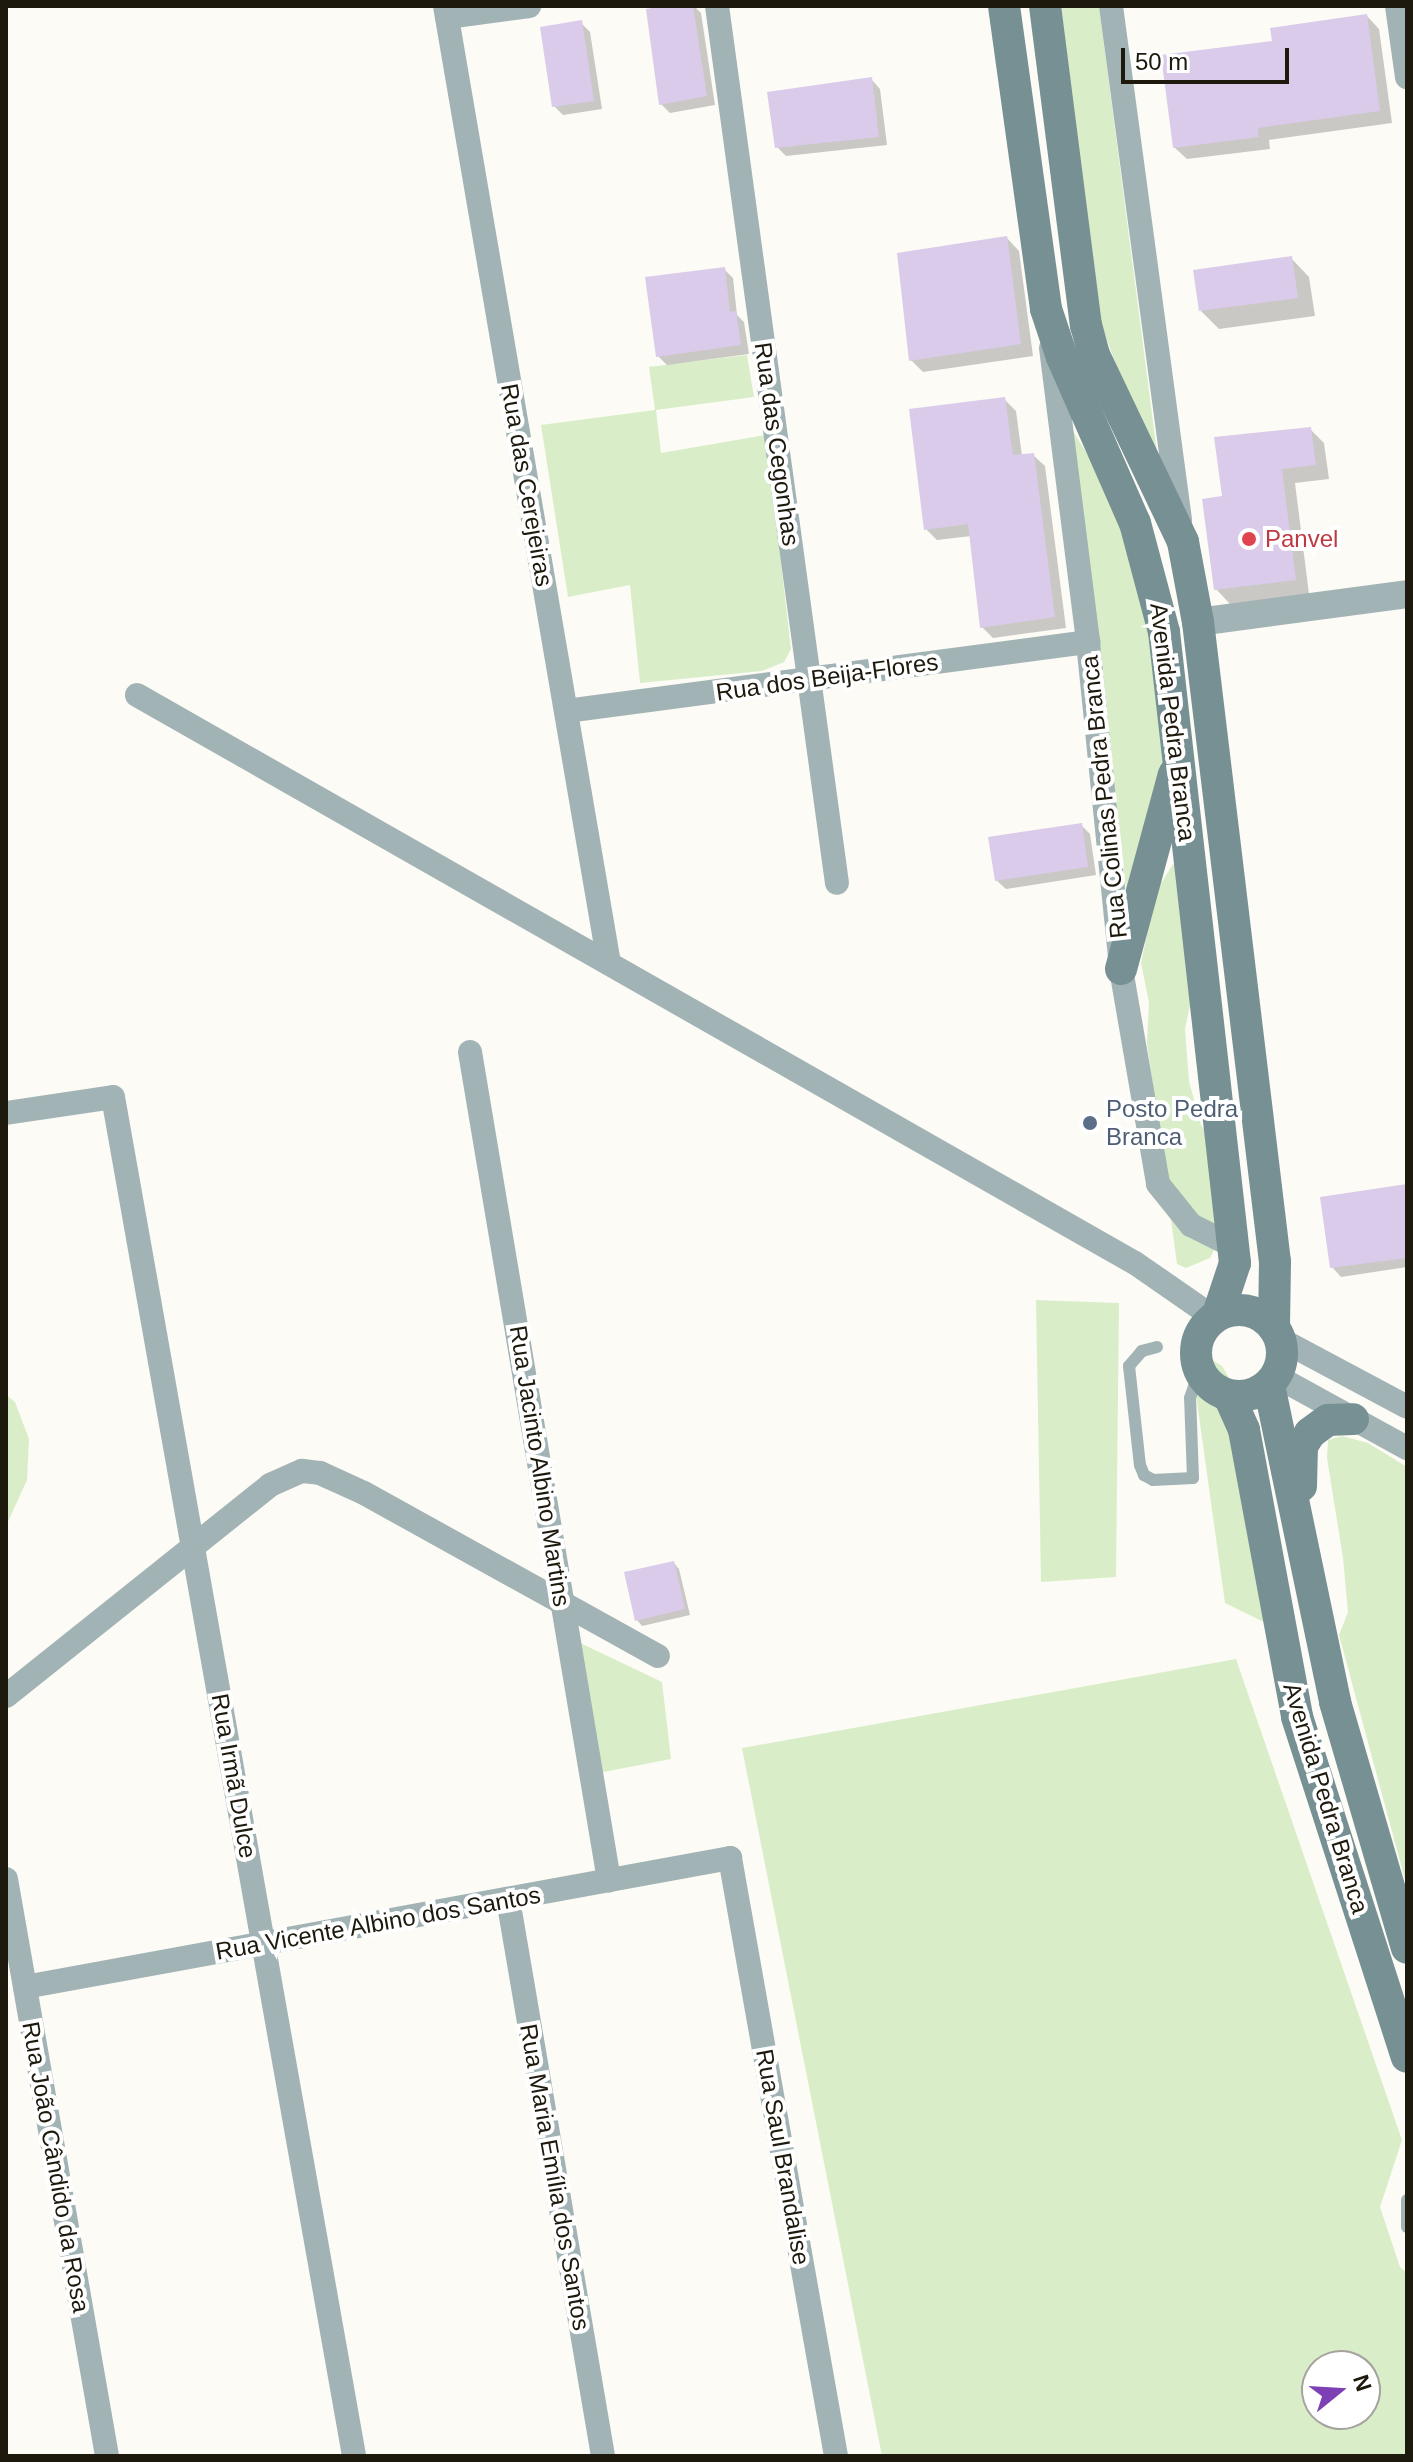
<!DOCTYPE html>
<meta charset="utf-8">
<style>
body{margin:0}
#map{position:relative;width:1413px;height:2462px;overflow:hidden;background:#fdfbf5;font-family:Helvetica,sans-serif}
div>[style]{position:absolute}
.green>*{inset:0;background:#d9eec8}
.shadow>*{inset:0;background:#0003}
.building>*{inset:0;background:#d9cbe9}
.service>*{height:12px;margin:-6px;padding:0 6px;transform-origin:6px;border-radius:6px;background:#a2b3b5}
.minor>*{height:24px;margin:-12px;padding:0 12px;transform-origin:12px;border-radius:12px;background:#a2b3b5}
.tertiary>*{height:28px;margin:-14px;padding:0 14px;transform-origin:14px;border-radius:14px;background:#a2b3b5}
.secondary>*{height:32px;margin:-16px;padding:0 16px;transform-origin:16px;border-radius:16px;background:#779093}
.secondary>.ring{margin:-16px;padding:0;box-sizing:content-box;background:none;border:32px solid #779093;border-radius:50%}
.dots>*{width:22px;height:22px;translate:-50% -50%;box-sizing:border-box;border:4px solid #fff;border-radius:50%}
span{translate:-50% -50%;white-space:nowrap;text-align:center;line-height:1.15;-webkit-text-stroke:8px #fff;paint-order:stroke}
.street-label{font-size:24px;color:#1d190d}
.health-label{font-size:24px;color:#be3a42}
.left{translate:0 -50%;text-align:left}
.service-label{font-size:24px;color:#4e5e75}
.frame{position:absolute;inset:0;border:8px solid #1d190d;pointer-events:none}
.north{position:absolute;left:1301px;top:2350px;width:80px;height:80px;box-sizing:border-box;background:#fff;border:2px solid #a5a39e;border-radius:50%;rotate:72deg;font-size:22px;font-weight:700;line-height:32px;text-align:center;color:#1d190d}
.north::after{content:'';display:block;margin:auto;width:28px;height:36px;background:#7e40b5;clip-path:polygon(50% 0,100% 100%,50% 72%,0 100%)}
.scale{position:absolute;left:1121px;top:48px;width:168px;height:36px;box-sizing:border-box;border:4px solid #1d190d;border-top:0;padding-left:10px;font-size:24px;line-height:28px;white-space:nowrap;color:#1d190d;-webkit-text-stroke:6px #fff;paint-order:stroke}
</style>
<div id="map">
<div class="green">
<i style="clip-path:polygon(1059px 6px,1099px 6px,1158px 460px,1122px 381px,1100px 321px)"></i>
<i style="clip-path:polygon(747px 355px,754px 397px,656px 410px,661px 453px,766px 435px,791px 649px,784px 662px,762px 671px,640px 683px,630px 585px,568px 597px,541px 425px,655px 410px,649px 367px)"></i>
<i style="clip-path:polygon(1069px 425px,1098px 471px,1151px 609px,1164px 768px,1127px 896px)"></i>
<i style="clip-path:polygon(1173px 864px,1176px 866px,1193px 991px,1185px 1029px,1189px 1081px,1201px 1125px,1211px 1141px,1218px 1242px,1210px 1258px,1186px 1268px,1177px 1264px,1147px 1043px,1149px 1003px,1141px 963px,1156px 892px)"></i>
<i style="clip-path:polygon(1036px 1300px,1119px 1303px,1116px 1577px,1041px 1582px)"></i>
<i style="clip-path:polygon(1199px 1352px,1222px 1366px,1232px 1383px,1268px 1624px,1225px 1603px,1191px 1359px)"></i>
<i style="clip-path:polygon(6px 1395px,15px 1402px,29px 1439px,27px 1480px,6px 1526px)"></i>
<i style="clip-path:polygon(1342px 1436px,1368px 1443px,1407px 1467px,1407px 1887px,1339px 1635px,1348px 1612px,1343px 1558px,1327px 1458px,1328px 1440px)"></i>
<i style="clip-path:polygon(574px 1640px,662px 1682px,671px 1759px,593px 1774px)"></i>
<i style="clip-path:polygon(evenodd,1236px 1659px,1402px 2140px,1380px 2207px,1400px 2267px,1407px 2273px,1407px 2456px,882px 2456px,742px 1748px,1236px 1659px,1365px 2366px,1365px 2414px,1317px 2414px,1317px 2366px,1365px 2366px)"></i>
</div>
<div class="shadow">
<i style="clip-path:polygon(679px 6px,694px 6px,701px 13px,715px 105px,670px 113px,661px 104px)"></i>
<i style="clip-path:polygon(1367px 16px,1379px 29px,1392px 123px,1269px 140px,1270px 149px,1187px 159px,1174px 147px,1274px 43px)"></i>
<i style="clip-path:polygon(581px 23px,590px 32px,602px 109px,563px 115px,554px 106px)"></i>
<i style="clip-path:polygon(871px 79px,880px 89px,887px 145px,786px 156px,777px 147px)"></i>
<i style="clip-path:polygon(1007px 238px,1019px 251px,1033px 356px,923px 372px,911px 360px)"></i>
<i style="clip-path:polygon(1291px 258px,1309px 277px,1315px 316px,1219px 329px,1201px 311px)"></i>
<i style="clip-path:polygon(724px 269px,733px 278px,737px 315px,744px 322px,749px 354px,667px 365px,658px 356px)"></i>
<i style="clip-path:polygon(1004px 399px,1016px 411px,1022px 456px,1033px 455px,1045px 466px,1066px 628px,993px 638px,982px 627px,971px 536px,937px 540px,926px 529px)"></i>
<i style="clip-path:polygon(1310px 429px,1324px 443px,1329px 479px,1295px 483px,1309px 594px,1230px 604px,1216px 589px,1224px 498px)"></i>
<i style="clip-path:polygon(1081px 825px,1090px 834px,1096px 875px,1006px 889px,996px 880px)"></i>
<i style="clip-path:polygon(1407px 1186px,1407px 1267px,1341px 1277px,1332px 1267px)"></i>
<i style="clip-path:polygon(674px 1563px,679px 1569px,690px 1615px,642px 1626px,637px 1620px)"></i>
</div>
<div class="building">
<i style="clip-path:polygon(665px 6px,693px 6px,707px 96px,659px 105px,646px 9px)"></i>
<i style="clip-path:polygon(1367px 14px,1380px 111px,1258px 128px,1259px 137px,1173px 148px,1161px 55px,1272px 41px,1270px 28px)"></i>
<i style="clip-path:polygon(582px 20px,594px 101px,552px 107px,540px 27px)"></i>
<i style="clip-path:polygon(872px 77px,879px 137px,775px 148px,767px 92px)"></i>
<i style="clip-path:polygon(1007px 236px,1021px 344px,909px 361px,897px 253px)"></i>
<i style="clip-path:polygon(1292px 256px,1298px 298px,1199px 311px,1193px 270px)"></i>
<i style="clip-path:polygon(725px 267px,730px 312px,736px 311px,741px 345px,656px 357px,645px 277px)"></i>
<i style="clip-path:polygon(1005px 397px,1013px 455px,1034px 453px,1055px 617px,980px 628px,968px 524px,924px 530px,909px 409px)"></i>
<i style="clip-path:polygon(1311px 427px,1316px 465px,1282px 469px,1296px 580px,1214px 590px,1202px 499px,1222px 496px,1214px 437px)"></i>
<i style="clip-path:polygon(1082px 823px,1088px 867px,995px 881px,988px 837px)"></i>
<i style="clip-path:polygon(1407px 1184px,1407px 1258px,1330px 1268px,1320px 1197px)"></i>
<i style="clip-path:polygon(674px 1561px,685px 1609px,635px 1621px,624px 1572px)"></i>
</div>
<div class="service">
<i style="left:1157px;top:1347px;width:16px;rotate:165deg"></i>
<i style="left:1142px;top:1351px;width:20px;rotate:131deg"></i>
<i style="left:1129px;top:1366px;width:100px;rotate:83.7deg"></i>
<i style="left:1140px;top:1465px;width:11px;rotate:68deg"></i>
<i style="left:1144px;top:1475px;width:10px;rotate:29deg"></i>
<i style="left:1153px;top:1480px;width:40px;rotate:-2.9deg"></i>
<i style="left:1193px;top:1478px;width:80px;rotate:-92.1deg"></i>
<i style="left:1190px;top:1398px;width:28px;rotate:-71deg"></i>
<i style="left:1407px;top:2200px;width:27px;rotate:90deg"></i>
</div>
<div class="minor">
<i style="left:445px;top:6px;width:971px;rotate:80.28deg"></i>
<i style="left:717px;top:6px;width:885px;rotate:82.21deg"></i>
<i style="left:1111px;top:6px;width:519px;rotate:82.35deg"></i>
<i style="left:1397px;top:6px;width:72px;rotate:82deg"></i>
<i style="left:447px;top:17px;width:83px;rotate:-7.6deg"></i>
<i style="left:1051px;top:348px;width:296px;rotate:82.8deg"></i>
<i style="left:1088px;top:642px;width:329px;rotate:84.2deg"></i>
<i style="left:1121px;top:969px;width:218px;rotate:80.2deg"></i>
<i style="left:1158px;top:1184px;width:53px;rotate:51.2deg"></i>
<i style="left:1191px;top:1225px;width:47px;rotate:26.6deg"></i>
<i style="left:137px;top:695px;width:1148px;rotate:29.65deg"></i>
<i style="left:1135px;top:1263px;width:95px;rotate:34.7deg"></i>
<i style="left:566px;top:711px;width:527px;rotate:-7.53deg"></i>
<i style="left:470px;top:1052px;width:840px;rotate:80.47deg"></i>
<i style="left:6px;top:1113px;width:108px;rotate:-8.5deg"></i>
<i style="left:113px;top:1097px;width:1380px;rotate:79.94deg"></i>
<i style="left:1278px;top:1338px;width:146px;rotate:28.1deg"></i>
<i style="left:1274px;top:1375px;width:152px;rotate:28.8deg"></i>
<i style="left:6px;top:1696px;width:338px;rotate:-38.6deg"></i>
<i style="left:270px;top:1485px;width:35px;rotate:-24deg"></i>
<i style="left:302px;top:1471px;width:18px;rotate:6deg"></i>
<i style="left:320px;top:1473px;width:48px;rotate:24.4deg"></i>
<i style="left:364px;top:1493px;width:336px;rotate:29deg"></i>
<i style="left:6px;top:1879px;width:586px;rotate:80.07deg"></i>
<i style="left:508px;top:1899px;width:565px;rotate:80.32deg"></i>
<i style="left:25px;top:1987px;width:717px;rotate:-10.37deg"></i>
<i style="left:730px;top:1858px;width:607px;rotate:79.95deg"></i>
</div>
<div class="tertiary">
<i style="left:1198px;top:622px;width:211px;rotate:-7.6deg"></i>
</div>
<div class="secondary">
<i style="left:1004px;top:6px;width:306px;rotate:82.1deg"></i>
<i style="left:1046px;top:309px;width:51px;rotate:71.6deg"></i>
<i style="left:1062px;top:357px;width:181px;rotate:66.3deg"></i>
<i style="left:1135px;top:523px;width:113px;rotate:75.1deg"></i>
<i style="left:1164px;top:632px;width:635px;rotate:83.58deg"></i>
<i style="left:1235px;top:1263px;width:54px;rotate:108.4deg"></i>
<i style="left:1045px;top:6px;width:322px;rotate:82.7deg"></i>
<i style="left:1086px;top:325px;width:31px;rotate:75deg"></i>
<i style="left:1094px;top:355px;width:207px;rotate:64.5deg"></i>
<i style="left:1183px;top:542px;width:81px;rotate:79.4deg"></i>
<i style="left:1198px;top:622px;width:645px;rotate:83.14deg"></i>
<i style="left:1275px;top:1262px;width:66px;rotate:90.9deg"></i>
<i style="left:1121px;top:969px;width:202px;rotate:-74.8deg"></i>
<i class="ring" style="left:1196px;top:1310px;width:54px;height:54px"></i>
<i style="left:1269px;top:1385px;width:324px;rotate:78.2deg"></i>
<i style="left:1335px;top:1702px;width:256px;rotate:73.7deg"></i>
<i style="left:1229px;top:1396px;width:37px;rotate:66deg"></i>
<i style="left:1244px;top:1430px;width:292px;rotate:79.5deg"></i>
<i style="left:1297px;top:1717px;width:357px;rotate:72.1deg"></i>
<i style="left:1301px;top:1486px;width:40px;rotate:-88.6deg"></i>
<i style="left:1302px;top:1446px;width:15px;rotate:-58deg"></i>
<i style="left:1310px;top:1433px;width:22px;rotate:-36deg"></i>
<i style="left:1328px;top:1420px;width:25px;rotate:-2deg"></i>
</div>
<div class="dots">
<i style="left:1249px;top:539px;background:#e0444e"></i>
<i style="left:1090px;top:1123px;background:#5c6f8a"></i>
</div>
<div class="street-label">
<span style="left:777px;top:444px;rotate:82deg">Rua das Cegonhas</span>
<span style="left:527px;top:485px;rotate:80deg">Rua das Cerejeiras</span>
<span style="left:827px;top:677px;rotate:-8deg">Rua dos Beija-Flores</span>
<span style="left:1173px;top:722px;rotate:83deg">Avenida Pedra Branca</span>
<span style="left:1104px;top:797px;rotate:-96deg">Rua Colinas Pedra Branca</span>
<span style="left:540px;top:1466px;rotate:81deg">Rua Jacinto Albino Martins</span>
<span style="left:234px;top:1776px;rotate:80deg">Rua Irmã Dulce</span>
<span style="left:1326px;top:1798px;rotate:73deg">Avenida Pedra Branca</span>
<span style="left:378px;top:1923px;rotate:-10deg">Rua Vicente Albino dos Santos</span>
<span style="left:783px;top:2157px;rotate:80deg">Rua Saul Brandalise</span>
<span style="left:56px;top:2167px;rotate:80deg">Rua João Cândido da Rosa</span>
<span style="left:555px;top:2177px;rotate:80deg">Rua Maria Emília dos Santos</span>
</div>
<div class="health-label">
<span class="left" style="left:1265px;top:539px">Panvel</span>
</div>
<div class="service-label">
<span class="left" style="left:1106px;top:1123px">Posto Pedra<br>Branca</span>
</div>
<div class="frame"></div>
<div class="north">N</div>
<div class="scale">50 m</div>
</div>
